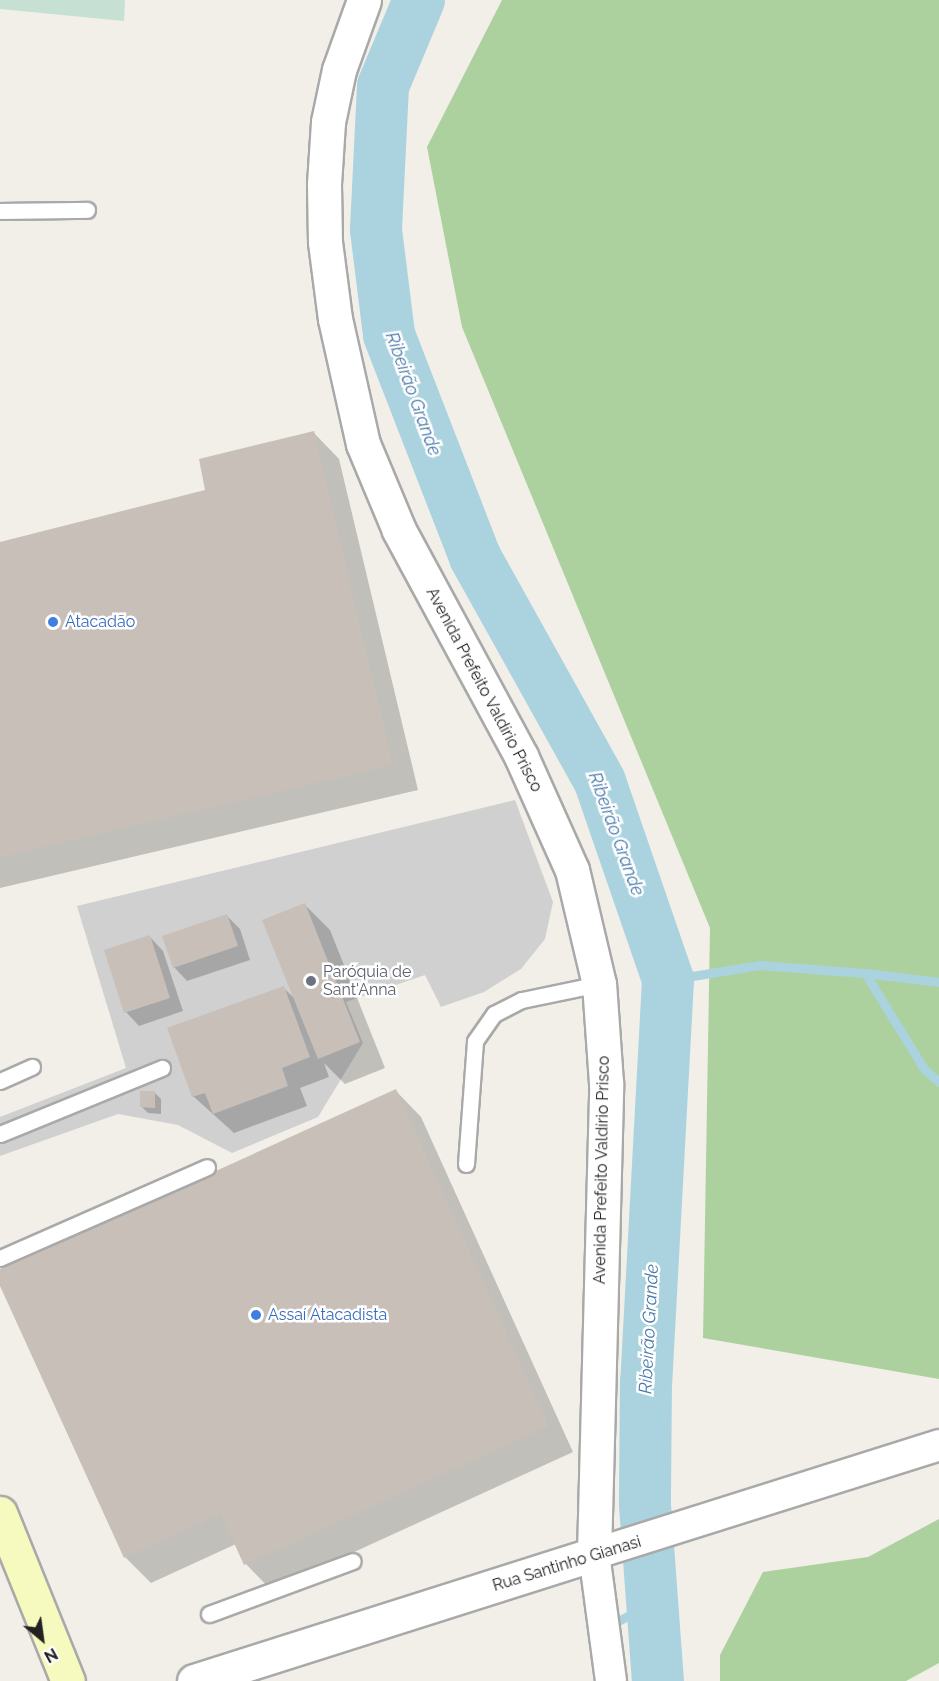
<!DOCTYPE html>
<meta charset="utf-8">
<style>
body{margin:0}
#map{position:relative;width:939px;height:1681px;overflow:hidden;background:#f2efe9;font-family:Raleway,sans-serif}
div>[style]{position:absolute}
.religious>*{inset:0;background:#d0d0d0}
.forest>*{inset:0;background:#add19e}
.wetland>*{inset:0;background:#c6e0d4}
.shadow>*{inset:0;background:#0003}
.stream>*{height:9px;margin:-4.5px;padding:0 4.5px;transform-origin:4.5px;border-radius:4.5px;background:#aad3df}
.river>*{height:52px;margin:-26px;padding:0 26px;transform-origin:26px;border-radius:26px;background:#aad3df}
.building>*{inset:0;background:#c7bfb8}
.roads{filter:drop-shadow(2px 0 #a9a9a9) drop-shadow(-2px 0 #a9a9a9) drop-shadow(0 2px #a9a9a9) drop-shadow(0 -2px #a9a9a9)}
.service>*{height:15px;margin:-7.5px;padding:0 7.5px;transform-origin:7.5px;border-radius:7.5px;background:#fff}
.minor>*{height:30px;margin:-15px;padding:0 15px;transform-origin:15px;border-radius:15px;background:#fff}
.tertiary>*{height:33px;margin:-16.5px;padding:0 16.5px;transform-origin:16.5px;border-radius:16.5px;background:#fff}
.secondary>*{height:33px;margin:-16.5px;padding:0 16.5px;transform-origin:16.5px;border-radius:16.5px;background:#f7fabf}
.dots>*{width:16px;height:16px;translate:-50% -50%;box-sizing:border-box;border:3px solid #fff;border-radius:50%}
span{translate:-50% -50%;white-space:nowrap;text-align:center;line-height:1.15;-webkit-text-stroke:5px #fff;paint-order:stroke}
.shop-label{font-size:16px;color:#366cbe}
.left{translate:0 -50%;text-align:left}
.street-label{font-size:16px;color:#222}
.worship-label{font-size:16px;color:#5b616d}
.water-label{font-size:18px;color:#4a7aab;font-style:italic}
.north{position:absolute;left:12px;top:1609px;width:60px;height:60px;-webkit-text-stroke:4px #fff;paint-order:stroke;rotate:151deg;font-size:16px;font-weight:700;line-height:24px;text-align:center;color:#222}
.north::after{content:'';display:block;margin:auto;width:21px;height:27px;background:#222;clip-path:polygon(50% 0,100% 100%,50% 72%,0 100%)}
</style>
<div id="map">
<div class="religious">
<i style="clip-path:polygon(515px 800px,553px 902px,545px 939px,521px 969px,484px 992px,441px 1007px,425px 975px,346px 1002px,363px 1043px,318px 1117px,232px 1153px,178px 1125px,118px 1114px,0 1156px,0 1117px,126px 1068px,77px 906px)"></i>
</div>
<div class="forest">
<i style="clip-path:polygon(502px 0,939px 0,939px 1379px,703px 1338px,710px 928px,462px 327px,427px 147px)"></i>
<i style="clip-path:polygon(939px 1519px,939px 1663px,906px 1681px,720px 1681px,720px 1655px,763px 1572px,868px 1557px)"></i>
</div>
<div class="wetland">
<i style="clip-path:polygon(0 0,125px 0,124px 21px,0 9px)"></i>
</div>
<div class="shadow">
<i style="clip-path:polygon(314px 433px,339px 459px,418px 790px,0 888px,0 544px,207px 492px)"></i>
<i style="clip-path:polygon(305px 905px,330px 930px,385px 1068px,345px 1084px,324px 1063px,329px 1077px,300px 1088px,307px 1106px,234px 1133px,193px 1096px,284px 988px,296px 1000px)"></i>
<i style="clip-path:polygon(226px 915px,240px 929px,250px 960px,187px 981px,174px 967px)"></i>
<i style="clip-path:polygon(150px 937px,163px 951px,183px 1011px,139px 1026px,126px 1012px)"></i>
<i style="clip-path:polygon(396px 1091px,421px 1117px,573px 1452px,271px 1590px,246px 1564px,236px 1544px,151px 1583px,126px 1558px,0 1282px,0 1271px)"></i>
<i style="clip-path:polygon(155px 1093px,161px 1099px,161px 1114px,148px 1113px,141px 1106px)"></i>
</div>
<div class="stream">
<i style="left:865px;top:973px;width:75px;rotate:6.9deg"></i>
<i style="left:668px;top:980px;width:93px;rotate:-9.3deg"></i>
<i style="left:760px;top:965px;width:105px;rotate:4.4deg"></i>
<i style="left:865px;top:973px;width:113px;rotate:58.4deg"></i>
<i style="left:924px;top:1069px;width:20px;rotate:41deg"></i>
<i style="left:618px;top:1621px;width:39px;rotate:-27deg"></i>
</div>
<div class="river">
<i style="left:419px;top:0;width:93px;rotate:112.7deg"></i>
<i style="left:383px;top:86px;width:144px;rotate:92.8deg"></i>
<i style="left:376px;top:230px;width:106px;rotate:82.9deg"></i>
<i style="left:389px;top:335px;width:238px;rotate:68.8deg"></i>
<i style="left:475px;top:557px;width:257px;rotate:60.9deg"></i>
<i style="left:600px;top:782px;width:209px;rotate:71deg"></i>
<i style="left:668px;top:980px;width:402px;rotate:93.1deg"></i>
<i style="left:646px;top:1381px;width:124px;rotate:90.5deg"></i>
<i style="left:645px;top:1505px;width:176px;rotate:85.8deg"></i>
</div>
<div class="building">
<i style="clip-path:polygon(314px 431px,393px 765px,0 857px,0 542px,205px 490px,199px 459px)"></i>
<i style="clip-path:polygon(305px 903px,360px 1042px,318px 1059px,262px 920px)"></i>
<i style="clip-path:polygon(227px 914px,238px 946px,173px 968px,162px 936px)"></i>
<i style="clip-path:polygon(150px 935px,170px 998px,124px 1013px,104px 950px)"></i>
<i style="clip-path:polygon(284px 986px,310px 1057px,282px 1068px,288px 1086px,213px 1114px,205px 1093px,192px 1097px,167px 1028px)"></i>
<i style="clip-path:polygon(396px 1089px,549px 1426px,244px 1565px,221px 1514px,124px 1558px,0 1286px,0 1269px)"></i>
<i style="clip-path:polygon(140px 1091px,155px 1091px,155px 1108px,140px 1107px)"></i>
</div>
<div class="roads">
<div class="service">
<i style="left:0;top:211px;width:87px;rotate:-0.7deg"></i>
<i style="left:0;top:1081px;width:35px;rotate:-24deg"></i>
<i style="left:0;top:1134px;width:175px;rotate:-22.2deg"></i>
<i style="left:466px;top:1164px;width:123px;rotate:-85.8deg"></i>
<i style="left:475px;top:1041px;width:33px;rotate:-55deg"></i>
<i style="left:494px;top:1014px;width:31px;rotate:-27deg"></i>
<i style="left:522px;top:1000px;width:79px;rotate:-11.7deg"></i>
<i style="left:0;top:1258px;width:226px;rotate:-23.7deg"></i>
<i style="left:209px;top:1614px;width:153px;rotate:-20.2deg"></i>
</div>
<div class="minor">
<i style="left:611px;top:1681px;width:128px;rotate:-97.6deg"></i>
<i style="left:594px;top:1554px;width:362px;rotate:-17.5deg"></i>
</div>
<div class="tertiary">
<i style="left:194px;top:1681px;width:420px;rotate:-17.6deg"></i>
<i style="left:594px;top:1554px;width:471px;rotate:-88.5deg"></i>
<i style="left:606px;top:1083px;width:99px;rotate:-94deg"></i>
<i style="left:599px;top:984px;width:117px;rotate:-103.3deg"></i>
<i style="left:572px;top:870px;width:125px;rotate:-114.1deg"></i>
<i style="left:521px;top:756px;width:257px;rotate:-118.4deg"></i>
<i style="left:399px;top:530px;width:93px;rotate:-112.7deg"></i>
<i style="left:363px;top:444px;width:128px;rotate:-102.6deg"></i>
<i style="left:335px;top:319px;width:78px;rotate:-97.4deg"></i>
<i style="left:325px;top:242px;width:58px;rotate:-91deg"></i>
<i style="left:324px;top:184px;width:62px;rotate:-86.3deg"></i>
<i style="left:328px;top:122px;width:53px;rotate:-78.1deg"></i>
<i style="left:339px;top:70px;width:74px;rotate:-70.3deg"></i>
</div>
<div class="secondary">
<i style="left:0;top:1513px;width:181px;rotate:68deg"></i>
</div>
</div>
<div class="dots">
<i style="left:53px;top:622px;background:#3f7fe0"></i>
<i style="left:311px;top:981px;background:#6b7280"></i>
<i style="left:256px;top:1315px;background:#3f7fe0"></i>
</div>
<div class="shop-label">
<span class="left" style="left:65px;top:622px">Atacadão</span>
<span class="left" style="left:268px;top:1315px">Assaí Atacadista</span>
</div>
<div class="street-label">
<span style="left:484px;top:690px;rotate:62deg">Avenida Prefeito Valdírio Prisco</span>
<span style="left:602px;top:1170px;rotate:-89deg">Avenida Prefeito Valdírio Prisco</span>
<span style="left:567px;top:1564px;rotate:-17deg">Rua Santinho Gianasi</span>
</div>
<div class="worship-label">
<span class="left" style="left:323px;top:981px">Paróquia de<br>Sant'Anna</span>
</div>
<div class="water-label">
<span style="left:413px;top:394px;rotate:70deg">Ribeirão Grande</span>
<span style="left:616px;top:834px;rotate:70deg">Ribeirão Grande</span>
<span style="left:649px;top:1329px;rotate:-87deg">Ribeirão Grande</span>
</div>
<div class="north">N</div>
</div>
